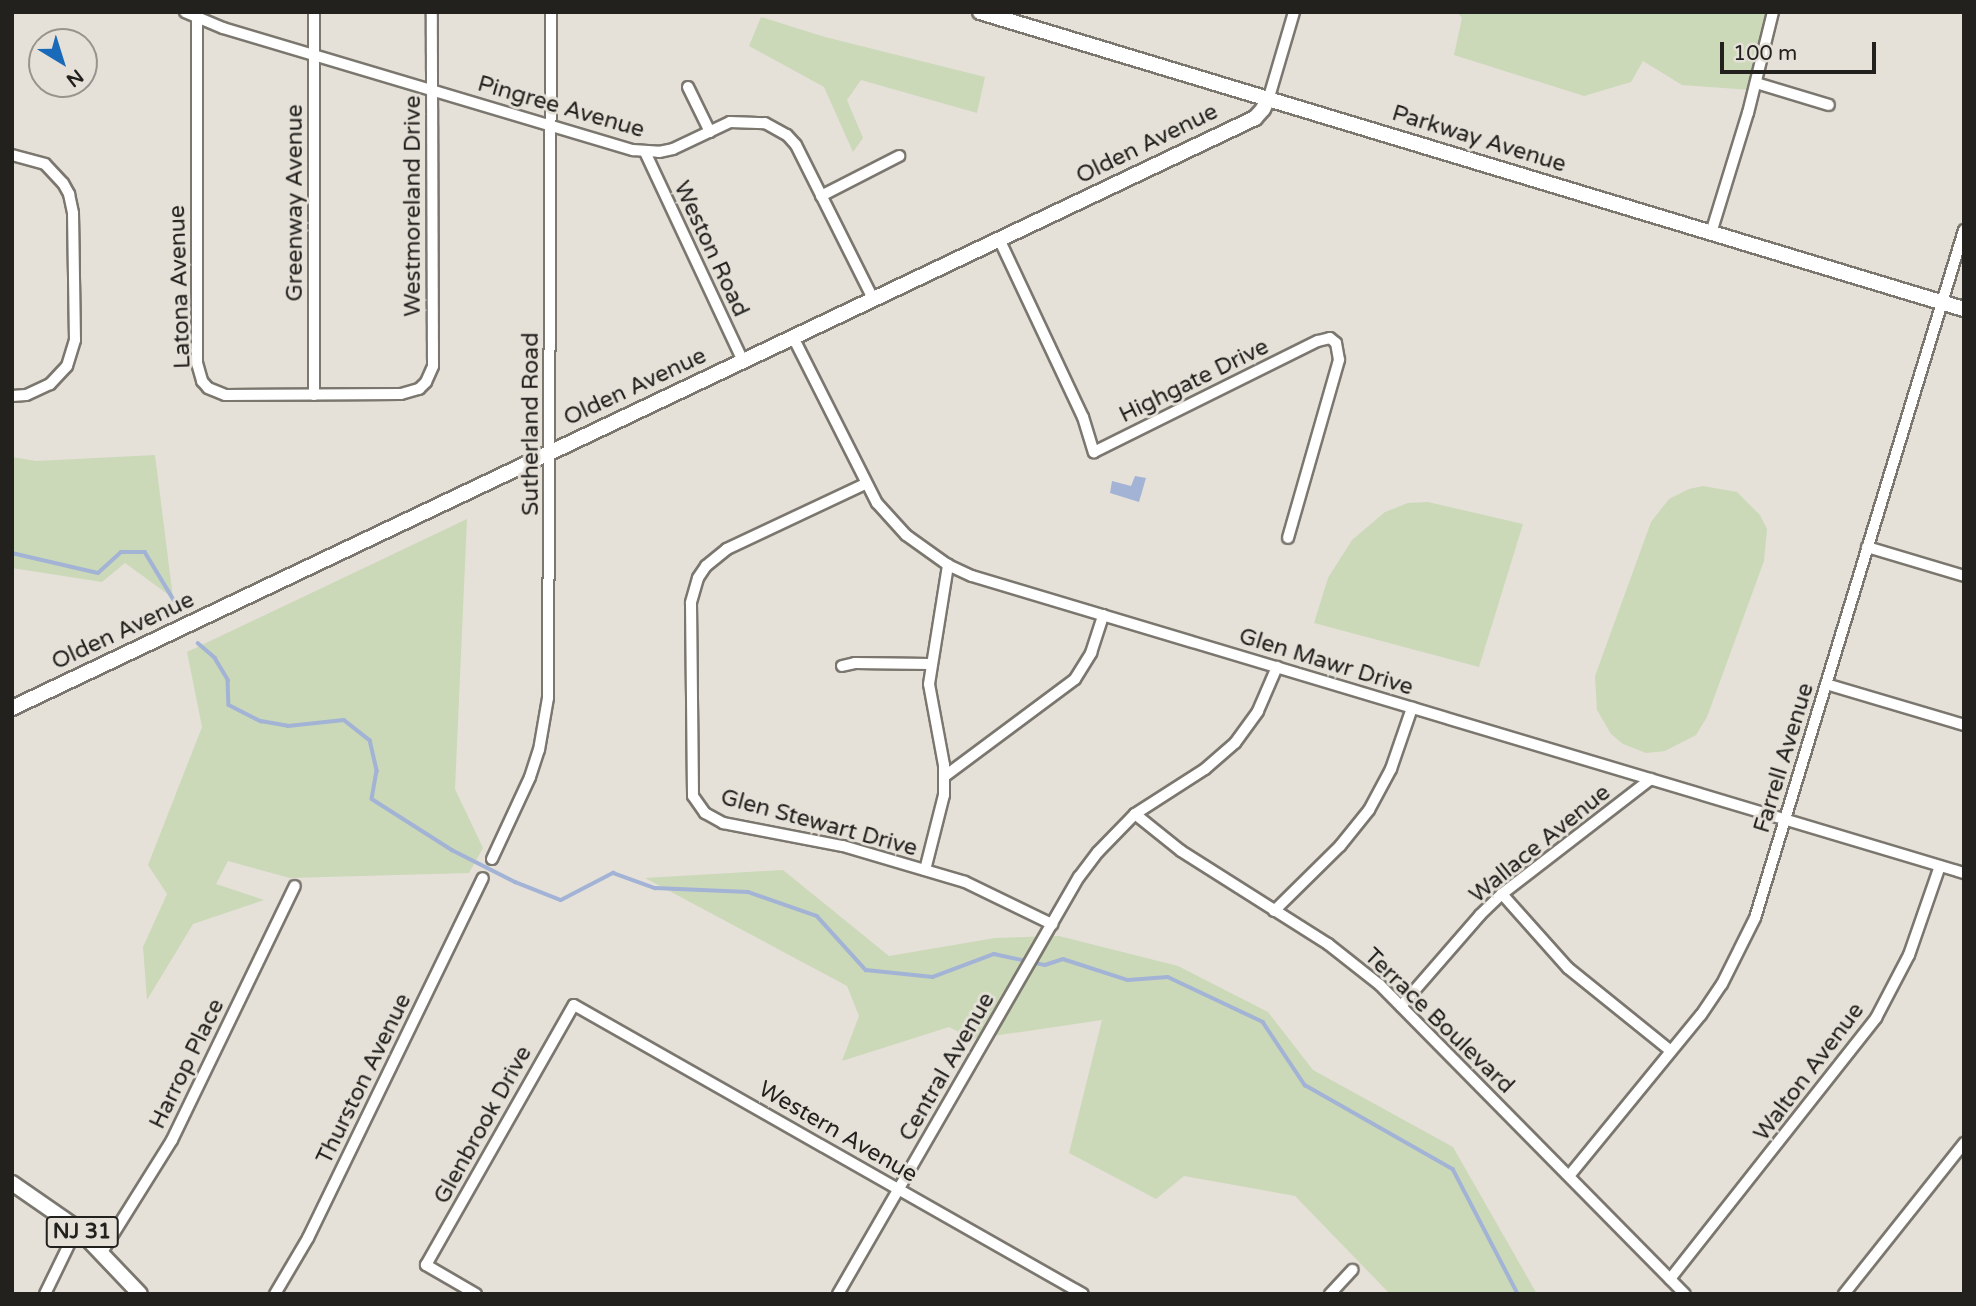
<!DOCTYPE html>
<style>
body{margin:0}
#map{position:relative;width:1976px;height:1306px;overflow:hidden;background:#e5e1d8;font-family:"Varela Round",sans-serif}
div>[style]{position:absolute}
.green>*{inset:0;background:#cbd9b8}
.water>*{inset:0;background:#a2b3d6}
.stream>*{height:3.5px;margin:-1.75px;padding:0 1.75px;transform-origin:1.75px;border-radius:1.75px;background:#a2b3d6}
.roads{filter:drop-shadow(2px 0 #7b776f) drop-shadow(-2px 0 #7b776f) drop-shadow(0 2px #7b776f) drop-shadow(0 -2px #7b776f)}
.street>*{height:10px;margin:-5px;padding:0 5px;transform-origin:5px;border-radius:5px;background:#fff}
.secondary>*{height:14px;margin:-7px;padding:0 7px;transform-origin:7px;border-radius:7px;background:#fff}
.primary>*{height:14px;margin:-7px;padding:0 7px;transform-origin:7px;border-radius:7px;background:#fff}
span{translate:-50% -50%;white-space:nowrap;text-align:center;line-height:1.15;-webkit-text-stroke:6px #e5e1d8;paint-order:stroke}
.shield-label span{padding:2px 5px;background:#e5e1d8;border:2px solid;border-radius:5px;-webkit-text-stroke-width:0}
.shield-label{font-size:21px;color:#22211e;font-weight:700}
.street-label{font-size:23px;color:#22211e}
.frame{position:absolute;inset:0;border:14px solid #22211e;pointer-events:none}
.north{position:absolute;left:28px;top:28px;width:70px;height:70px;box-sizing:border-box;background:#e5e1d8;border:2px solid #97948e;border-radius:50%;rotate:142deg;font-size:19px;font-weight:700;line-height:28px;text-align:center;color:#22211e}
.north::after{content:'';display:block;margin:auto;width:24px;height:32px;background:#196ab8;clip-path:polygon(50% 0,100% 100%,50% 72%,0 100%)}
.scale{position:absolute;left:1720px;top:42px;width:156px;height:32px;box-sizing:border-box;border:4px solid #22211e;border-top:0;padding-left:9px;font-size:21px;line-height:24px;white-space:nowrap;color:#22211e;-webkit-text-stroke:5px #e5e1d8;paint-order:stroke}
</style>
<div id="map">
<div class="green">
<i style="clip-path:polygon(1457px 12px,1781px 12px,1751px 90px,1682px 85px,1643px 61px,1631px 82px,1584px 96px,1454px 55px,1462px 18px)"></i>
<i style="clip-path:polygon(761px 17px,825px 37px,985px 77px,977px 113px,861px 80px,847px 100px,863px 138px,853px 152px,824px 87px,749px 46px)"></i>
<i style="clip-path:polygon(155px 455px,173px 598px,125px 563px,102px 582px,12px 568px,12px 457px,36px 461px)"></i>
<i style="clip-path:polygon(1703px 486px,1737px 492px,1760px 515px,1767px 529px,1764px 561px,1707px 717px,1696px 735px,1665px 751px,1646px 753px,1623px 744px,1611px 734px,1597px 710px,1595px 676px,1651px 522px,1669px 499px,1689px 489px)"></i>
<i style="clip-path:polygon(1428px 502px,1523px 524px,1479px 667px,1314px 623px,1328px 578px,1352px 540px,1385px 512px,1408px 503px)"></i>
<i style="clip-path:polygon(467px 519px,455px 789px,483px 848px,469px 873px,290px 878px,228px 861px,216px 884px,264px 900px,193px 924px,147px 1000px,143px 947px,167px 894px,148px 865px,202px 727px,187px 652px)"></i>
<i style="clip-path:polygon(783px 870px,889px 956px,995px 938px,1059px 936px,1178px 966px,1268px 1012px,1313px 1070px,1453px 1147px,1537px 1294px,1390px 1294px,1295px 1196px,1184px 1176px,1156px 1199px,1069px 1153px,1102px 1020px,973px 1039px,949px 1027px,842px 1061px,859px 1016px,847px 986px,645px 878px)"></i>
</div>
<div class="water">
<i style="clip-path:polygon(1135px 476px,1146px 478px,1139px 502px,1110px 493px,1112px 481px,1131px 486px)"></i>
</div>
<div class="stream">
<i style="left:12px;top:553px;width:88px;rotate:13.1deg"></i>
<i style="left:98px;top:573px;width:31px;rotate:-42deg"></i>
<i style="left:121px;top:552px;width:24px"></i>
<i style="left:145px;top:552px;width:62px;rotate:58.9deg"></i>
<i style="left:198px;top:643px;width:23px;rotate:41deg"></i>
<i style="left:215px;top:658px;width:26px;rotate:59deg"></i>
<i style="left:228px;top:680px;width:25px;rotate:88deg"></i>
<i style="left:229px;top:705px;width:36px;rotate:27deg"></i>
<i style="left:261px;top:721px;width:27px;rotate:10deg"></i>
<i style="left:288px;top:726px;width:56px;rotate:-6.1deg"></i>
<i style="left:344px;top:720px;width:33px;rotate:38deg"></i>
<i style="left:370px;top:740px;width:32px;rotate:77deg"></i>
<i style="left:377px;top:771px;width:28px;rotate:100deg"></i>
<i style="left:372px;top:799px;width:95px;rotate:32.5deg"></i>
<i style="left:452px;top:850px;width:71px;rotate:26.9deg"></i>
<i style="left:515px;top:882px;width:49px;rotate:21.4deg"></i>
<i style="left:561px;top:900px;width:59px;rotate:-27.4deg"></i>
<i style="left:613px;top:873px;width:45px;rotate:19.7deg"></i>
<i style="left:655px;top:888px;width:93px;rotate:2.5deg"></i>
<i style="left:748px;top:892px;width:73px;rotate:19.2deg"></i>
<i style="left:817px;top:916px;width:73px;rotate:47.8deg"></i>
<i style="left:866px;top:970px;width:67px;rotate:6deg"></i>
<i style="left:933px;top:977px;width:65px;rotate:-20.7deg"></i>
<i style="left:994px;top:954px;width:52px;rotate:12.2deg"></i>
<i style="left:1045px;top:965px;width:19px;rotate:-18deg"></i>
<i style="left:1063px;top:959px;width:68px;rotate:17.9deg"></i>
<i style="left:1128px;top:980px;width:40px;rotate:-4.3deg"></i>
<i style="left:1168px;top:977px;width:105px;rotate:25.3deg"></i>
<i style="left:1263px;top:1022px;width:76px;rotate:56.3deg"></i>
<i style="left:1305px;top:1085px;width:170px;rotate:29.6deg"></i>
<i style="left:1453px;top:1169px;width:141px;rotate:62.5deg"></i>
</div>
<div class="roads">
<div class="street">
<i style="left:185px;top:12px;width:41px;rotate:22.8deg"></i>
<i style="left:223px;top:28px;width:428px;rotate:16.6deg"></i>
<i style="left:633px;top:150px;width:26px;rotate:4deg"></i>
<i style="left:659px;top:152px;width:14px;rotate:-12deg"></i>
<i style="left:673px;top:149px;width:63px;rotate:-25.3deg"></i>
<i style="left:730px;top:122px;width:35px;rotate:2deg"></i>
<i style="left:765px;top:123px;width:25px;rotate:29deg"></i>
<i style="left:787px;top:135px;width:13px;rotate:48deg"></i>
<i style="left:796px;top:145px;width:172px;rotate:63.4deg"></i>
<i style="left:314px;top:12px;width:383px;rotate:90deg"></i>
<i style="left:197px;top:17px;width:346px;rotate:90deg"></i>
<i style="left:197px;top:363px;width:19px;rotate:74deg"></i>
<i style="left:202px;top:381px;width:9px;rotate:49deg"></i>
<i style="left:208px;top:388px;width:18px;rotate:22deg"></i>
<i style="left:225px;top:395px;width:176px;rotate:-0.3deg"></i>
<i style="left:401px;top:394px;width:19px;rotate:-16deg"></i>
<i style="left:419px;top:389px;width:10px;rotate:-45deg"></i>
<i style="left:426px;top:382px;width:17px;rotate:-66deg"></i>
<i style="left:433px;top:366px;width:354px;rotate:-90.2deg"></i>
<i style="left:1756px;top:83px;width:76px;rotate:16.8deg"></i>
<i style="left:688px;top:87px;width:50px;rotate:63.9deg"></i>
<i style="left:1269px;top:97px;width:89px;rotate:-73.6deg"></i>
<i style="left:645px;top:152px;width:231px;rotate:64.9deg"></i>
<i style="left:12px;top:155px;width:34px;rotate:15deg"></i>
<i style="left:45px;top:164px;width:26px;rotate:47deg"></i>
<i style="left:63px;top:183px;width:13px;rotate:61deg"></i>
<i style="left:69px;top:194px;width:19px;rotate:78deg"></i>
<i style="left:73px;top:213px;width:127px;rotate:89.1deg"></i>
<i style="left:75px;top:340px;width:27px;rotate:107deg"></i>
<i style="left:67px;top:366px;width:25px;rotate:133deg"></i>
<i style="left:50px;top:384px;width:26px;rotate:155deg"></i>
<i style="left:26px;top:395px;width:14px;rotate:176deg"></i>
<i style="left:821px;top:196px;width:88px;rotate:-27.1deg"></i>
<i style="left:1711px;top:233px;width:126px;rotate:-72.9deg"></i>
<i style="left:1748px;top:113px;width:104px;rotate:-76.1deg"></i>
<i style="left:1000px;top:241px;width:195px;rotate:64.8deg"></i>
<i style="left:1083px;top:417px;width:37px;rotate:73deg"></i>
<i style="left:1094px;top:452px;width:250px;rotate:-26.4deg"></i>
<i style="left:1318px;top:341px;width:12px;rotate:-14deg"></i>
<i style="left:1330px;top:338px;width:8px;rotate:40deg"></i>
<i style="left:1336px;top:343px;width:17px;rotate:80deg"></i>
<i style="left:1339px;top:360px;width:185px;rotate:106deg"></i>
<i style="left:793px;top:337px;width:186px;rotate:63.2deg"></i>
<i style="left:877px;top:503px;width:43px;rotate:47.8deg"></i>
<i style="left:906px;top:535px;width:52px;rotate:35.5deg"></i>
<i style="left:948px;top:565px;width:26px;rotate:25deg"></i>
<i style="left:972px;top:576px;width:1036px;rotate:16.67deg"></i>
<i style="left:865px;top:484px;width:153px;rotate:154.8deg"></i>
<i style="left:727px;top:549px;width:27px;rotate:141deg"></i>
<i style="left:706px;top:566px;width:14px;rotate:124deg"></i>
<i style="left:698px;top:578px;width:26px;rotate:106deg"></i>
<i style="left:691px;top:603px;width:193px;rotate:89.4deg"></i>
<i style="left:693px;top:796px;width:21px;rotate:55deg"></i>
<i style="left:705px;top:813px;width:21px;rotate:29deg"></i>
<i style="left:723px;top:823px;width:122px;rotate:10.9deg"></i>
<i style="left:843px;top:846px;width:127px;rotate:16.4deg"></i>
<i style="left:965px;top:882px;width:97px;rotate:25.8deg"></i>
<i style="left:1867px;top:547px;width:101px;rotate:16.6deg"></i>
<i style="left:842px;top:666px;width:13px;rotate:-13deg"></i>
<i style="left:855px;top:663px;width:75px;rotate:0.8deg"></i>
<i style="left:1826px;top:684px;width:144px;rotate:16.5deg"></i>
<i style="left:945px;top:776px;width:162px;rotate:-36.7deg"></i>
<i style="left:1075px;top:679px;width:31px;rotate:-58deg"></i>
<i style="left:1091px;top:653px;width:40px;rotate:-72deg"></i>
<i style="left:1135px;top:814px;width:59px;rotate:38.8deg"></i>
<i style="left:1181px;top:851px;width:174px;rotate:32.3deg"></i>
<i style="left:1328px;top:944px;width:66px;rotate:38.3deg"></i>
<i style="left:1380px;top:985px;width:434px;rotate:45.4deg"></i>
<i style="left:492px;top:859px;width:90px;rotate:-65.1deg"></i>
<i style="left:530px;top:777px;width:28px;rotate:-72deg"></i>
<i style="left:539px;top:750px;width:53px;rotate:-80.2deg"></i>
<i style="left:548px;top:698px;width:686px;rotate:-89.75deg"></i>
<i style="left:925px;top:870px;width:77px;rotate:-75.8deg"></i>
<i style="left:944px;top:795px;width:30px;rotate:-90deg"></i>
<i style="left:944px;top:765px;width:82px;rotate:-100.5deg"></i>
<i style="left:929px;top:684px;width:121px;rotate:-80.9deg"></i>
<i style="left:1502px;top:894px;width:99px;rotate:48.3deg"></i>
<i style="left:1568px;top:968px;width:132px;rotate:38.9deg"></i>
<i style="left:1274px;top:911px;width:93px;rotate:-44.6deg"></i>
<i style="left:1340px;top:846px;width:46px;rotate:-51.1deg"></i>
<i style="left:1369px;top:810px;width:47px;rotate:-61.8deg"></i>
<i style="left:1391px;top:769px;width:65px;rotate:-71deg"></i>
<i style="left:1401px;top:1006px;width:121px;rotate:-49deg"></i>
<i style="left:1480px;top:915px;width:30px;rotate:-44deg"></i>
<i style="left:1502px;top:894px;width:188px;rotate:-37.7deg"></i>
<i style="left:1569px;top:1176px;width:208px;rotate:-50.7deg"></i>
<i style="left:1701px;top:1015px;width:37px;rotate:-56deg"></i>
<i style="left:1722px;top:984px;width:74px;rotate:-63.4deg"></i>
<i style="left:1755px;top:918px;width:719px;rotate:-73.1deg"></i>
<i style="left:102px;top:1252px;width:132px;rotate:-58deg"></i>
<i style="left:172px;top:1140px;width:282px;rotate:-64.2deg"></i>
<i style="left:1670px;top:1279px;width:333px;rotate:-51.7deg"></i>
<i style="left:1876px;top:1018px;width:71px;rotate:-62.4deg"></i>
<i style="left:1909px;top:955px;width:94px;rotate:-70.8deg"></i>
<i style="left:45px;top:1294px;width:73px;rotate:-64.1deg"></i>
<i style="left:275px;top:1294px;width:65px;rotate:-59.5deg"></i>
<i style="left:308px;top:1238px;width:400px;rotate:-64.1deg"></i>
<i style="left:476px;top:1294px;width:58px;rotate:-149.9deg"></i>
<i style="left:426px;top:1265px;width:299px;rotate:-60.4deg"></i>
<i style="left:574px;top:1005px;width:585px;rotate:29.59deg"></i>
<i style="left:838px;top:1294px;width:482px;rotate:-60deg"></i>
<i style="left:1079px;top:877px;width:31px;rotate:-53deg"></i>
<i style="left:1098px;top:852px;width:53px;rotate:-45.8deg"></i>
<i style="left:1135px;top:814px;width:83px;rotate:-32.7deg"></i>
<i style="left:1205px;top:769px;width:40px;rotate:-41deg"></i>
<i style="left:1235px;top:743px;width:39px;rotate:-54deg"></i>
<i style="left:1258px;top:711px;width:48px;rotate:-66.6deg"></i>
<i style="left:1330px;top:1294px;width:33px;rotate:-47deg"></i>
<i style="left:1844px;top:1294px;width:193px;rotate:-51.5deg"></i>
</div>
<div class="secondary">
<i style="left:980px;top:12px;width:1028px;rotate:16.8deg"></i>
<i style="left:12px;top:708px;width:1376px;rotate:-25.39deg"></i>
<i style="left:1255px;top:118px;width:12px;rotate:-48deg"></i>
<i style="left:1263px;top:109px;width:13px;rotate:-63deg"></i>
</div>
<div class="primary">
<i style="left:12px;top:1183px;width:79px;rotate:34.7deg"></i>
<i style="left:77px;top:1228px;width:91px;rotate:46.3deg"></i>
</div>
</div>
<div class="shield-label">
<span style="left:82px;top:1232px">NJ 31</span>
</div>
<div class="street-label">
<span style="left:561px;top:107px;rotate:16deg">Pingree Avenue</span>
<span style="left:1479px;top:139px;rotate:17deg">Parkway Avenue</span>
<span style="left:1147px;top:144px;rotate:-26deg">Olden Avenue</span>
<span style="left:295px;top:203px;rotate:-90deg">Greenway Avenue</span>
<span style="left:413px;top:206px;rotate:-90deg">Westmoreland Drive</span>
<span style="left:711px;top:249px;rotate:65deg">Weston Road</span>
<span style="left:180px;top:287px;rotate:-92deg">Latona Avenue</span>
<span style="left:1194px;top:381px;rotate:-26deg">Highgate Drive</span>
<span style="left:635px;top:387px;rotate:-25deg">Olden Avenue</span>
<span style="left:531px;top:424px;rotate:-90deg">Sutherland Road</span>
<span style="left:123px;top:631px;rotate:-25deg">Olden Avenue</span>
<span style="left:1326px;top:662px;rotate:17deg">Glen Mawr Drive</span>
<span style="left:1784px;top:758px;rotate:-73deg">Farrell Avenue</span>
<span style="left:819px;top:823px;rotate:15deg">Glen Stewart Drive</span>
<span style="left:1540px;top:844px;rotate:-39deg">Wallace Avenue</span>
<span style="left:1439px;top:1021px;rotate:44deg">Terrace Boulevard</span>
<span style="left:187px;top:1064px;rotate:-64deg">Harrop Place</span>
<span style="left:947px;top:1067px;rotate:-60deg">Central Avenue</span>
<span style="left:1809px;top:1072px;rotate:-53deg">Walton Avenue</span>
<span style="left:364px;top:1079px;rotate:-64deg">Thurston Avenue</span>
<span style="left:483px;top:1125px;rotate:-61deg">Glenbrook Drive</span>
<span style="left:838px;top:1132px;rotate:30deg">Western Avenue</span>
</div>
<div class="frame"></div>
<div class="north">N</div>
<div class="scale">100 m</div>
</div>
